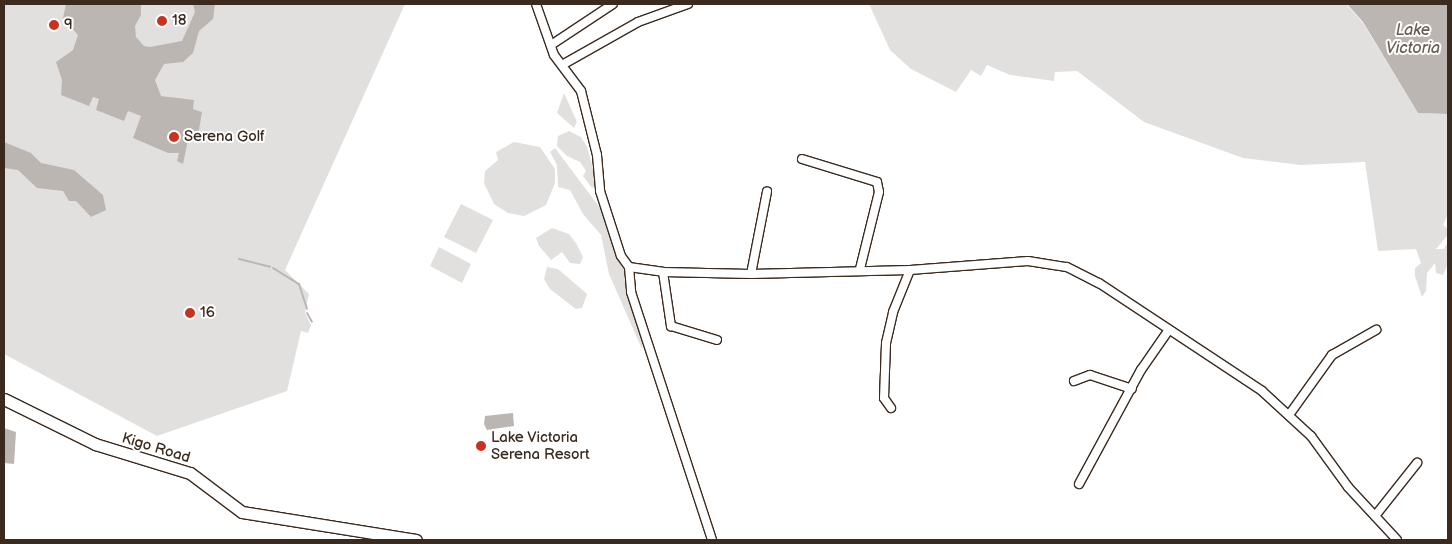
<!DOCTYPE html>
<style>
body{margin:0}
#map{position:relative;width:1452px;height:544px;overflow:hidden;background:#fff;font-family:"Balsamiq Sans",sans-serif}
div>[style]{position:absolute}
.green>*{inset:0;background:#e2e0de}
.water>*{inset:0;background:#bcb6b3}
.stream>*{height:2px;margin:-1px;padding:0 1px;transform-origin:1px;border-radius:1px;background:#bcb6b3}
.roads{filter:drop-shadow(1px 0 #3b2a1e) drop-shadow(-1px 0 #3b2a1e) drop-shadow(0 1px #3b2a1e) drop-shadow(0 -1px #3b2a1e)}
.street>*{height:8px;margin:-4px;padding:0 4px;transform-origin:4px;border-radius:4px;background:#fff}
.secondary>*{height:11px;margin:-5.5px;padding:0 5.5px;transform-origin:5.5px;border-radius:5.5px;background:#fff}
.dots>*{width:14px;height:14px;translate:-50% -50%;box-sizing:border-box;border:2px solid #fff;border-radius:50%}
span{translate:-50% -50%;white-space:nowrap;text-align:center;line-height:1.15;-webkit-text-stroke:4px #fff;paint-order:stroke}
.poi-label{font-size:15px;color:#3b2a1e}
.left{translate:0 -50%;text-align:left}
.street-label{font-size:15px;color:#3b2a1e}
.water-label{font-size:16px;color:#685b52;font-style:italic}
.frame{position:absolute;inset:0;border:5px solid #3b2a1e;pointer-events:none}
</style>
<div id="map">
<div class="green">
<i style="clip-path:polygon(4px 4px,405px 4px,285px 270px,309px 294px,305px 313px,311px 325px,308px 333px,301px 331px,287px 391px,157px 436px,4px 354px)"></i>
<i style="clip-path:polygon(869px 4px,1346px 4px,1363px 23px,1418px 113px,1448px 114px,1448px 214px,1443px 225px,1448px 229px,1447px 236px,1436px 249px,1444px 249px,1448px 241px,1448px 263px,1443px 275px,1436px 273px,1435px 263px,1427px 273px,1426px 291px,1422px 297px,1415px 276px,1415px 268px,1421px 263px,1416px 249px,1378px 251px,1365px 162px,1301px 165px,1243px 158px,1144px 122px,1077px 71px,1055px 72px,1054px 81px,1010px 75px,987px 65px,981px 76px,971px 70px,956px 92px,911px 69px,890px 50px)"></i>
<i style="clip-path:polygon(564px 93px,577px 122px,574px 128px,557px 113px)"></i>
<i style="clip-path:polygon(569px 131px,581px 137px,587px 147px,597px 183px,592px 188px,583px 176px,586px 171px,580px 162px,567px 156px,557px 146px,558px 136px)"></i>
<i style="clip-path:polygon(514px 142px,540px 147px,555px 169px,555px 183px,546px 205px,524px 216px,508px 213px,494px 204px,484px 183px,485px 171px,498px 160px,496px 152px)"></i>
<i style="clip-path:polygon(555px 148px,600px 208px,621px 266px,627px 274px,643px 332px,642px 349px,609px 274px,601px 235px,583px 214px,570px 190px,558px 187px,557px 165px,550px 152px)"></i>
<i style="clip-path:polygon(461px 204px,493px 220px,476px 253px,444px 237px)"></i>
<i style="clip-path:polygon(552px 228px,569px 234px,576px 243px,583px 257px,580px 264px,570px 263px,562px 252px,551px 260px,539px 246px,536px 238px)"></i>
<i style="clip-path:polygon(439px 247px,471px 264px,462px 283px,430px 266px)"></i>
<i style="clip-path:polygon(547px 267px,558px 269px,587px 294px,582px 308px,576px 309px,550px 289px,544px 279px)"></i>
</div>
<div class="water">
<i style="clip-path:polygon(66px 4px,141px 4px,141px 15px,135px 26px,136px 37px,144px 46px,150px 47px,182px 41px,195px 12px,193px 4px,215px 4px,213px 19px,199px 31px,193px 53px,183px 62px,164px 64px,155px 80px,161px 96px,194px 100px,193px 109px,202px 112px,197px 142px,188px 140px,183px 164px,177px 161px,179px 153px,168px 153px,133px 138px,141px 116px,128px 111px,124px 121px,96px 110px,99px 99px,93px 97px,89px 106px,61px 95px,62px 80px,56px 62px,73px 50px,78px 35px,63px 18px)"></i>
<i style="clip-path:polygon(1347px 4px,1448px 4px,1448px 114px,1418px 113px,1363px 22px)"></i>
<i style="clip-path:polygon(4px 142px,31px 153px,41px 163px,74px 170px,103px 195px,106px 210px,91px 217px,76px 201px,69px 201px,63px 191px,37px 188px,18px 170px,4px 168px)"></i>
<i style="clip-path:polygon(513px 413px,514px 426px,487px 430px,484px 424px,485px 416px)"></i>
<i style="clip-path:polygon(4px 428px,16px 432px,14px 464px,4px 463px)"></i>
</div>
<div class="stream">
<i style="left:239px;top:259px;width:32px;rotate:14deg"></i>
<i style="left:273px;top:268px;width:31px;rotate:32deg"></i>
<i style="left:299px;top:284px;width:26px;rotate:72deg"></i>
<i style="left:307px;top:313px;width:10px;rotate:61deg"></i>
</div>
<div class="roads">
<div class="street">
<i style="left:536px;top:4px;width:54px;rotate:70.6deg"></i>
<i style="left:554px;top:55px;width:45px;rotate:53.1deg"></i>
<i style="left:581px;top:91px;width:66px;rotate:76deg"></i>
<i style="left:597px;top:155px;width:36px;rotate:85deg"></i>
<i style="left:600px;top:191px;width:68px;rotate:72.1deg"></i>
<i style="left:621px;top:256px;width:14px;rotate:54deg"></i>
<i style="left:629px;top:267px;width:34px;rotate:8deg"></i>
<i style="left:663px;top:272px;width:88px;rotate:1.3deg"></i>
<i style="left:751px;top:274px;width:159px;rotate:-1.4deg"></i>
<i style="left:910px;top:270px;width:118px;rotate:-4.4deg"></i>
<i style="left:1028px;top:261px;width:39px;rotate:9deg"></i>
<i style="left:1067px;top:267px;width:36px;rotate:27deg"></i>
<i style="left:1099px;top:283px;width:196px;rotate:33.5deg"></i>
<i style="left:1262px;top:391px;width:67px;rotate:42.6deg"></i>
<i style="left:1311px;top:436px;width:63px;rotate:54deg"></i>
<i style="left:1348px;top:487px;width:72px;rotate:47.2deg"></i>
<i style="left:551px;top:45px;width:74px;rotate:-33.5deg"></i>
<i style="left:562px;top:65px;width:87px;rotate:-29.5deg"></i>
<i style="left:638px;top:22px;width:53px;rotate:-19.8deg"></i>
<i style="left:802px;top:159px;width:78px;rotate:17deg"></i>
<i style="left:877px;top:182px;width:10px;rotate:79deg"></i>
<i style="left:879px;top:192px;width:79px;rotate:103.9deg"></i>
<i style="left:629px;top:267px;width:25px;rotate:85deg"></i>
<i style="left:631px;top:292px;width:261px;rotate:71.9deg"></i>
<i style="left:663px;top:272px;width:55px;rotate:81.6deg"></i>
<i style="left:671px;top:326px;width:48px;rotate:16.9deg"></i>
<i style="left:751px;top:274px;width:84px;rotate:-79deg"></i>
<i style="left:1074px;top:381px;width:17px;rotate:-21deg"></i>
<i style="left:1090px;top:375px;width:44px;rotate:18.4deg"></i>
<i style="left:891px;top:408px;width:12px;rotate:-125deg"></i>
<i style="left:884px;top:398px;width:55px;rotate:-87.9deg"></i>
<i style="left:886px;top:343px;width:32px;rotate:-77deg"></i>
<i style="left:893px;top:312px;width:45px;rotate:-68deg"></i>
<i style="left:1289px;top:415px;width:74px;rotate:-54.4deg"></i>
<i style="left:1332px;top:355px;width:51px;rotate:-29.6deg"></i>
<i style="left:1079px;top:484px;width:130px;rotate:-61.5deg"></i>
<i style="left:1141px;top:370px;width:47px;rotate:-55.3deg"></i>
<i style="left:1375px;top:516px;width:68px;rotate:-51.6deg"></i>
</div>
<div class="secondary">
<i style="left:4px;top:399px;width:102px;rotate:26.3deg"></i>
<i style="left:95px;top:444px;width:99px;rotate:17deg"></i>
<i style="left:190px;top:473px;width:65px;rotate:36.9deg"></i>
<i style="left:242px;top:512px;width:176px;rotate:9.1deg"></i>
</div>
</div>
<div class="dots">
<i style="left:162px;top:21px;background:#c8321e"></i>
<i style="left:54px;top:25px;background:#c8321e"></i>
<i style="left:174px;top:137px;background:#c8321e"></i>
<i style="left:190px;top:313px;background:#c8321e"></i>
<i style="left:481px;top:446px;background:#c8321e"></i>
</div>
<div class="poi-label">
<span class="left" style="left:172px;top:21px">18</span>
<span class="left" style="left:64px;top:25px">9</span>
<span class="left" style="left:184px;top:137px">Serena Golf</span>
<span class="left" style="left:200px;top:313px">16</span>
<span class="left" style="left:491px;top:446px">Lake Victoria<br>Serena Resort</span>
</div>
<div class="street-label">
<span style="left:156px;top:448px;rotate:17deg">Kigo Road</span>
</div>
<div class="water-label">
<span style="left:1413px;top:40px">Lake<br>Victoria</span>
</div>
<div class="frame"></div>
</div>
